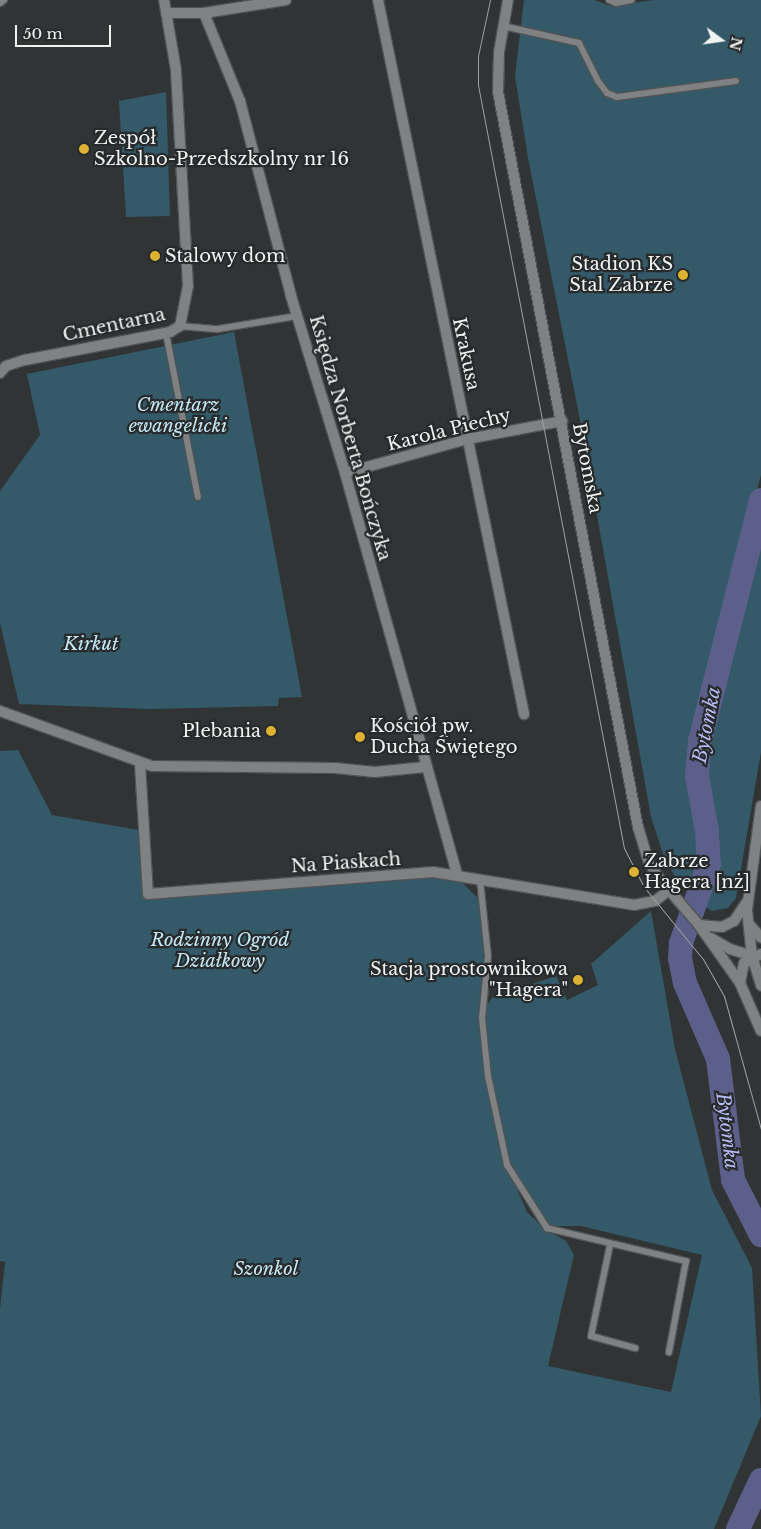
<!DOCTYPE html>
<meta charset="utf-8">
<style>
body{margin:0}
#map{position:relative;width:761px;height:1529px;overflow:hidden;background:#313435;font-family:"Libre Baskerville",serif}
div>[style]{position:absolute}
.green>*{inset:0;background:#345968}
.river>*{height:24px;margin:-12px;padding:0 12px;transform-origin:12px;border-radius:12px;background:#5c5f8a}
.roads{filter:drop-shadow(1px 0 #505353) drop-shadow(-1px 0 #505353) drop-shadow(0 1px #505353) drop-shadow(0 -1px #505353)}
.service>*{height:6px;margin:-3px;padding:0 3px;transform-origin:3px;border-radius:3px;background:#808182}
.minor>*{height:10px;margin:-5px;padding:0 5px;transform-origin:5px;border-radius:5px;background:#808182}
.tertiary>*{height:10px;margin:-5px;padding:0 5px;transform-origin:5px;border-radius:5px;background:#808182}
.tram>*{height:1px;margin:-0.5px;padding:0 0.5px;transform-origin:0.5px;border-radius:0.5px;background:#9fa2a2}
.dots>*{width:14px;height:14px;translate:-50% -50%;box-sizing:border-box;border:2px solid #272a2b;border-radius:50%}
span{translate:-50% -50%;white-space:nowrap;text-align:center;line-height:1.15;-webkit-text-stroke:4.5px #272a2b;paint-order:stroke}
.poi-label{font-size:18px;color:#f1f3f3}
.left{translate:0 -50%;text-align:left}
.right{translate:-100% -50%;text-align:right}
.street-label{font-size:18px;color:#f1f3f3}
.park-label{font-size:18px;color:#c6e8f6;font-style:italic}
.water-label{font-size:19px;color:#b6bbf3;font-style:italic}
.north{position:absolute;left:696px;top:15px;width:50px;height:50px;-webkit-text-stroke:4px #272a2b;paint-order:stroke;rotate:104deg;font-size:14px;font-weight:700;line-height:20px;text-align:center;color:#f1f3f3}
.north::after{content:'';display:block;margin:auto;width:18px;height:22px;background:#f1f3f3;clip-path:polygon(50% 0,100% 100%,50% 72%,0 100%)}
.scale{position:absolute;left:15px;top:25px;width:96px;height:22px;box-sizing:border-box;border:2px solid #f1f3f3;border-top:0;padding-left:6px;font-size:15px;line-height:18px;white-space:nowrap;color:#f1f3f3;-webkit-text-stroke:4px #272a2b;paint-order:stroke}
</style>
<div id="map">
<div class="green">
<i style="clip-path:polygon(524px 0,594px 0,611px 6px,653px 0,761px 0,761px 475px,688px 743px,687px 786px,704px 849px,690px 892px,677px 880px,664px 857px,651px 817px,579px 415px,528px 158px,515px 76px)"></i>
<i style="clip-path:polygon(166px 92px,170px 216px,126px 217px,119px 101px)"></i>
<i style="clip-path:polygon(234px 332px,302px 697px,279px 698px,278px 706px,150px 709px,19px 704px,0 623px,0 491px,40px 435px,27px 374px)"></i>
<i style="clip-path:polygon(761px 532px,761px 752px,736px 898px,728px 908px,712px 911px,704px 906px,720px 837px,708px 820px,702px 789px,704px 749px)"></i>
<i style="clip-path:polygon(18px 750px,52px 815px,150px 832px,147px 832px,152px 896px,451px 872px,480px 900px,486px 946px,481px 1003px,487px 1076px,499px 1148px,527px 1212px,545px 1229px,566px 1241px,574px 1255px,548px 1366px,671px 1392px,702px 1255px,581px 1226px,550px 1226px,528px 1201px,507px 1160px,490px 1076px,486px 1016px,487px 1005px,493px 997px,556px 976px,567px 1000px,598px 985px,591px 964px,651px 911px,675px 1049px,712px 1190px,752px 1268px,761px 1416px,714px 1529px,0 1529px,0 1309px,5px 1262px,0 1261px,0 751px)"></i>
</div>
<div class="river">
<i style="left:761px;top:500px;width:249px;rotate:104.2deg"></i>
<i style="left:700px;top:741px;width:35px;rotate:95deg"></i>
<i style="left:697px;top:776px;width:56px;rotate:79.7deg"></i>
<i style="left:707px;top:831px;width:33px;rotate:87deg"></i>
<i style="left:709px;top:864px;width:84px;rotate:109.5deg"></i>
<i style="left:681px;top:943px;width:15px;rotate:94deg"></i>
<i style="left:680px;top:958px;width:25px;rotate:79deg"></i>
<i style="left:685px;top:983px;width:83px;rotate:66.5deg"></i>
<i style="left:718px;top:1059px;width:122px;rotate:82.9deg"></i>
<i style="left:733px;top:1180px;width:62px;rotate:63deg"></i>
<i style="left:738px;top:1529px;width:54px;rotate:-64.9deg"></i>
</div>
<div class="roads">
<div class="service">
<i style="left:609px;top:0;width:8px;rotate:23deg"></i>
<i style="left:616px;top:3px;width:16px;rotate:-11deg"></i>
<i style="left:0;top:3px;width:5px;rotate:-37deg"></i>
<i style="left:503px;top:26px;width:78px;rotate:12.6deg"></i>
<i style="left:579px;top:43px;width:42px;rotate:63.4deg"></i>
<i style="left:598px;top:81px;width:15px;rotate:53deg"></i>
<i style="left:607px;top:93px;width:11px;rotate:22deg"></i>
<i style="left:617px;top:97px;width:120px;rotate:-7.7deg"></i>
<i style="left:180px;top:326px;width:38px;rotate:5deg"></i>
<i style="left:218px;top:329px;width:80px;rotate:-9.3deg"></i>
<i style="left:166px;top:333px;width:167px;rotate:79deg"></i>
<i style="left:480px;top:880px;width:76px;rotate:84deg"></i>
<i style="left:488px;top:956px;width:62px;rotate:95.5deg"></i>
<i style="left:482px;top:1018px;width:58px;rotate:84.1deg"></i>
<i style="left:488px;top:1076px;width:91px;rotate:77.9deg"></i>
<i style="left:507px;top:1165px;width:75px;rotate:57.6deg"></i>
<i style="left:547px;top:1228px;width:143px;rotate:13.4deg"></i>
<i style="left:686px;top:1261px;width:93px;rotate:100.6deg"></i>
<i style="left:610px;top:1245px;width:93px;rotate:101.8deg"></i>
<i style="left:591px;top:1336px;width:46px;rotate:15.3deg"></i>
</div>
<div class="minor">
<i style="left:378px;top:0;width:729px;rotate:78.44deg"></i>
<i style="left:166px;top:13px;width:38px"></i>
<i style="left:204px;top:13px;width:83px;rotate:-9deg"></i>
<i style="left:204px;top:13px;width:95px;rotate:67.8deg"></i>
<i style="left:240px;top:101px;width:202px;rotate:75.3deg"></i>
<i style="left:291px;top:296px;width:185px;rotate:73deg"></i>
<i style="left:345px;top:473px;width:417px;rotate:74.4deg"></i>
<i style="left:0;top:373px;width:9px;rotate:-49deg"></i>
<i style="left:6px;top:366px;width:20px;rotate:-18deg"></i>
<i style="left:25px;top:360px;width:148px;rotate:-10.9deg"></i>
<i style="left:170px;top:332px;width:12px;rotate:-31deg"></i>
<i style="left:180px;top:326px;width:41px;rotate:-78.7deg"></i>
<i style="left:188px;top:286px;width:216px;rotate:-93.2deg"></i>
<i style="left:176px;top:70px;width:71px;rotate:-99.7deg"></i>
<i style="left:345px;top:473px;width:128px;rotate:-15.5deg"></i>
<i style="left:468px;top:439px;width:96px;rotate:-10.8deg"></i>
<i style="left:0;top:711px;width:162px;rotate:19.9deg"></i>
<i style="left:152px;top:766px;width:183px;rotate:0.6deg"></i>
<i style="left:335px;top:768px;width:40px;rotate:5.7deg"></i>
<i style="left:375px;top:772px;width:50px;rotate:-5.7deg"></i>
<i style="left:140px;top:764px;width:130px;rotate:86.5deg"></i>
<i style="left:148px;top:894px;width:286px;rotate:-4.4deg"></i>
<i style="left:433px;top:872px;width:204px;rotate:9.3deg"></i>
<i style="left:634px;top:905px;width:21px;rotate:-11deg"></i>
<i style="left:655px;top:901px;width:16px;rotate:-38deg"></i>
</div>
<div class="tertiary">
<i style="left:508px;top:0;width:53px;rotate:99.8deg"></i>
<i style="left:499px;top:52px;width:40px;rotate:91.4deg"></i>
<i style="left:498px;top:92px;width:748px;rotate:79.22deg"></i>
<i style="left:638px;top:827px;width:37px;rotate:73deg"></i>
<i style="left:649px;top:862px;width:17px;rotate:59deg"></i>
<i style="left:658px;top:877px;width:63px;rotate:49.5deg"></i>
<i style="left:699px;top:925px;width:71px;rotate:54.7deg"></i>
<i style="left:740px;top:983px;width:52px;rotate:66.4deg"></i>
<i style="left:761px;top:806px;width:105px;rotate:97.7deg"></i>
<i style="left:747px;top:910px;width:46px;rotate:83.8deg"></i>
<i style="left:752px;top:956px;width:31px;rotate:73deg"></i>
<i style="left:749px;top:924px;width:18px;rotate:49deg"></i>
<i style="left:699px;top:925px;width:23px;rotate:5deg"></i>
<i style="left:722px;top:927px;width:13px;rotate:-27deg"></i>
<i style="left:734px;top:921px;width:22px;rotate:-56deg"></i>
<i style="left:711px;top:938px;width:22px;rotate:30deg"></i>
<i style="left:730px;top:949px;width:23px;rotate:18deg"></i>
<i style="left:740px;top:983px;width:20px;rotate:-79deg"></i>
<i style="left:744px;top:963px;width:19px;rotate:-28deg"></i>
</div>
</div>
<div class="tram">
<i style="left:490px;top:0;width:57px;rotate:102.1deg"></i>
<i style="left:478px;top:56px;width:29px;rotate:90deg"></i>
<i style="left:478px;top:85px;width:777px;rotate:79.17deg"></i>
<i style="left:624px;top:848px;width:44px;rotate:62.9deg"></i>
<i style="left:644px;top:887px;width:93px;rotate:50.7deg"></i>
<i style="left:703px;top:959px;width:43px;rotate:60.4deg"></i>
<i style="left:724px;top:996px;width:138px;rotate:74.5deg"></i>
</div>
<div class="dots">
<i style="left:84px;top:149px;background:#ddb233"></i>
<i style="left:155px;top:256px;background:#ddb233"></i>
<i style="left:683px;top:275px;background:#ddb233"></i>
<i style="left:271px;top:731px;background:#ddb233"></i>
<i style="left:360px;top:737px;background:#ddb233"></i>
<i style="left:634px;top:872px;background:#ddb233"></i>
<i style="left:578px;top:980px;background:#ddb233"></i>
</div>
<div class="poi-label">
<span class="left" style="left:94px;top:149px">Zespół<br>Szkolno-Przedszkolny nr 16</span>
<span class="left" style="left:165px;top:256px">Stalowy dom</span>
<span class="right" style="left:673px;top:275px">Stadion KS<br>Stal Zabrze</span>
<span class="left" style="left:370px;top:737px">Kościół pw.<br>Ducha Świętego</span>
<span class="right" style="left:261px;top:731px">Plebania</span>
<span class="left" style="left:644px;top:872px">Zabrze<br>Hagera [nż]</span>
<span class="right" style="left:568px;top:980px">Stacja prostownikowa<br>"Hagera"</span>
</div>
<div class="street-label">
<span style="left:114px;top:325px;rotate:-12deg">Cmentarna</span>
<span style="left:466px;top:354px;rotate:78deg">Krakusa</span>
<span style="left:449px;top:430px;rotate:-14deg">Karola Piechy</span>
<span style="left:350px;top:438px;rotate:74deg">Księdza Norberta Bończyka</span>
<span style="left:587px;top:468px;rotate:79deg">Bytomska</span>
<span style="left:346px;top:863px;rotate:-4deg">Na Piaskach</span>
</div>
<div class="park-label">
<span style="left:178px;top:416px">Cmentarz<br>ewangelicki</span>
<span style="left:91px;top:644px">Kirkut</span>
<span style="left:220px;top:951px">Rodzinny Ogród<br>Działkowy</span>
<span style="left:266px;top:1269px">Szonkol</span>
</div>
<div class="water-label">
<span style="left:707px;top:725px;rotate:-79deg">Bytomka</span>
<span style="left:727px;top:1131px;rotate:83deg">Bytomka</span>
</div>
<div class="north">N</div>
<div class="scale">50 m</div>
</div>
